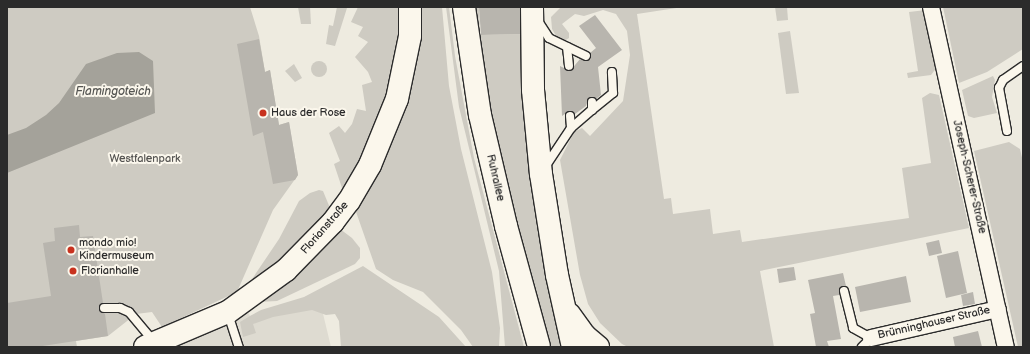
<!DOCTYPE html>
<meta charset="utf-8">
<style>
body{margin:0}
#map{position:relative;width:1030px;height:354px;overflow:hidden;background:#eeebe0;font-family:"Balsamiq Sans",sans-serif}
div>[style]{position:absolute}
.built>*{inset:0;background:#dedbd1}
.green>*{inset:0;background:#cecbc2}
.round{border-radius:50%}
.water>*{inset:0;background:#a4a29a}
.building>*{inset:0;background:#b8b5ae}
.roads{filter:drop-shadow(1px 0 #2b2b2b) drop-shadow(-1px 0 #2b2b2b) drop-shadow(0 1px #2b2b2b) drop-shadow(0 -1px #2b2b2b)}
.lane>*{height:8px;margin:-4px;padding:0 4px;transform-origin:4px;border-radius:4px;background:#fbf7ec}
.street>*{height:16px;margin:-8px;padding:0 8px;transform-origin:8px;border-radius:8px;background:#fbf7ec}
.secondary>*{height:22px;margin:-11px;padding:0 11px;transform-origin:11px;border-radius:11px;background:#fbf7ec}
.highway>*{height:22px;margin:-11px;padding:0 11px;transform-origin:11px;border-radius:11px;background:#fbf7ec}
.dots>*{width:11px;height:11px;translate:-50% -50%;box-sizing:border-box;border:2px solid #fbf7ec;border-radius:50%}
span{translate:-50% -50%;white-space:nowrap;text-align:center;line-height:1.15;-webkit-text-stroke:4px #fbf7ec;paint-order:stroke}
.poi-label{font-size:11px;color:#2b2b2b}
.left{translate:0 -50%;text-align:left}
.park-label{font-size:11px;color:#545351}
.street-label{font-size:11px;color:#2b2b2b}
.water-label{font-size:12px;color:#555552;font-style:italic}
.frame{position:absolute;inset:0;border:8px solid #2b2b2b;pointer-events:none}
</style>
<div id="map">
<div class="built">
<i style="clip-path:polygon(319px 297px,331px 347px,164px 347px,245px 307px,250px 316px)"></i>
</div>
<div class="green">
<i style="clip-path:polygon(7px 7px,250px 7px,259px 36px,265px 72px,270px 70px,279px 125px,289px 122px,298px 175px,273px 210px,237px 292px,162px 327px,152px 312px,136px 314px,108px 336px,76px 341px,77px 347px,7px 347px)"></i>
<i style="clip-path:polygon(298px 7px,310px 7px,311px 24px,301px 24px)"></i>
<i style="clip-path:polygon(337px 7px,347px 8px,335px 46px,326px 44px,329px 25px,333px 26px)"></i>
<i style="clip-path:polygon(358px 7px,404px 7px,404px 14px,383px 120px,343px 191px,334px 164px,340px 161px,329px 133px,339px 126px,345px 133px,352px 124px,357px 109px,366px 111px,362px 85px,372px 82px,368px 72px,355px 57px,368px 42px,358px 36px,363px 27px,351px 22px)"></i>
<i style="clip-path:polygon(415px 7px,442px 7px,449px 86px,461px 149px,492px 272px,500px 328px,499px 347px,473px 347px,461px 330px,423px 292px,393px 280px,376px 269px,355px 209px)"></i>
<i style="clip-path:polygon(446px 7px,449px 7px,455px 56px,474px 158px,524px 347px,505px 347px,499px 271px,459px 107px)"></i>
<i style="clip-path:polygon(474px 7px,479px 7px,480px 35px,523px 34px,564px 347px,549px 347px,496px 151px)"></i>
<i style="clip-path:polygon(561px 7px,683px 7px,637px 14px,664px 199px,671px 198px,673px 214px,710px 209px,713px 234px,740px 230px,742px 242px,909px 218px,902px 168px,931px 163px,922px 98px,930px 93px,939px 95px,969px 228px,760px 271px,774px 347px,628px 347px,622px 344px,600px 323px,588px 304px,580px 275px,560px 160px,574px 132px,582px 128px,590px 136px,623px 101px,630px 55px,627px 31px,616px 14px,603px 10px,584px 16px,575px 14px,562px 24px,569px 33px,569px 38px,564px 41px,558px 39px,552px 29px,551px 17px)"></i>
<i style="clip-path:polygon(775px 7px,787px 7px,788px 20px,777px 21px)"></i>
<i style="clip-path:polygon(943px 7px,1023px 7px,1023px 49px,987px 72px,959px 83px)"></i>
<i style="clip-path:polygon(926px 10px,937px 67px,931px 75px,908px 78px,907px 73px,918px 71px,909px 12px)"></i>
<i style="clip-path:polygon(790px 31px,799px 93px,786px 94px,778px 33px)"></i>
<i class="round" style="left:311px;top:61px;width:16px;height:16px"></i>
<i style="clip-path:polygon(294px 64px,302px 78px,295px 82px,285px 71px)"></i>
<i style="clip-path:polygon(993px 76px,995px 80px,992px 97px,997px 113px,974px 118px,968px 116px,962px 90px)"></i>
<i style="clip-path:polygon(1009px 142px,1020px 149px,1023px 162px,1023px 347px,1018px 347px,974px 151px)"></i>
<i style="clip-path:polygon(319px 190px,323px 191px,330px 208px,309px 237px,289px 257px,248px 285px,279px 239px,299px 201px,310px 193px)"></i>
<i style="clip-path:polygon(340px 229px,352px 238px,360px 248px,360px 258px,355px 264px,277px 301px,258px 302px)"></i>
<i style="clip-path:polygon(363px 266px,439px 317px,466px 347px,341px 347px,339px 321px,335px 314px,326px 315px,312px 310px,273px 317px,253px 324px,256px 333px,243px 337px,240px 322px,250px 316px,261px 310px,304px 297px)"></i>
</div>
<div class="water">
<i style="clip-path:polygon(139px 52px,153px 61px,155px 113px,7px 173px,7px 135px,26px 128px,46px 115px,59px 103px,86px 64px,117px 53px)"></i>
</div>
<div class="building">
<i style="clip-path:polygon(479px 7px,520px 7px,520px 34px,481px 35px)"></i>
<i style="clip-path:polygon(595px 15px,622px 50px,598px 67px,601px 95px,596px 99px,589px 97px,586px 106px,575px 114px,569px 111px,562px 116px,560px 66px,570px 71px,580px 59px,586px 61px,591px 59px,590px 53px,596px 48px,579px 26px)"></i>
<i style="clip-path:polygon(259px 39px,265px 72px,270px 70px,279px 125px,289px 122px,298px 175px,295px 180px,273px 184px,263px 132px,253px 136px,237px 44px)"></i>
<i style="clip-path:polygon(79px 225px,80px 237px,93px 236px,103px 303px,99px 308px,105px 314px,108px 336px,36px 347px,7px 347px,7px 303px,51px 296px,43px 243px,55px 241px,54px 228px)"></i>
<i style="clip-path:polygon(939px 240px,942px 253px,929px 256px,926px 243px)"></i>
<i style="clip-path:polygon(958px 251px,967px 293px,946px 298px,937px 256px)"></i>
<i style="clip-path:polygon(794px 267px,796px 280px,779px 283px,777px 269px)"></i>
<i style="clip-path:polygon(843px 273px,846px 286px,841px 287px,839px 295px,833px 296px,841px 339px,827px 341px,829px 347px,816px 347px,810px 314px,815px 313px,808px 280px)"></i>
<i style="clip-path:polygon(906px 276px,911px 302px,860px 312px,855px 287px)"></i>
<i style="clip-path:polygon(973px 292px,975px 304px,963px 306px,961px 295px)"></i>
<i style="clip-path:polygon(978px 331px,982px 347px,955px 347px,953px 337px)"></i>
</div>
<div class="roads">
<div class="lane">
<i style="left:538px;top:21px;width:20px;rotate:57deg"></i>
<i style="left:549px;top:38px;width:41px;rotate:25.9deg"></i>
<i style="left:567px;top:47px;width:19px;rotate:84deg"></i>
<i style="left:592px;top:110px;width:27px;rotate:-39deg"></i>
<i style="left:613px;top:93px;width:21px;rotate:-93deg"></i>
<i style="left:570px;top:116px;width:12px;rotate:85deg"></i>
<i style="left:1007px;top:131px;width:44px;rotate:-100.5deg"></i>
<i style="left:999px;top:88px;width:9px;rotate:-63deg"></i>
<i style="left:1003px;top:80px;width:24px;rotate:-35deg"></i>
<i style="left:545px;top:167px;width:47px;rotate:-56.3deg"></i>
<i style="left:571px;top:128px;width:28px;rotate:-41deg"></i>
<i style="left:592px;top:110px;width:8px;rotate:-90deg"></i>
<i style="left:844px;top:291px;width:38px;rotate:76deg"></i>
<i style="left:853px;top:328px;width:21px;rotate:29deg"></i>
<i style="left:871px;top:338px;width:13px;rotate:135deg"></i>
<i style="left:104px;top:308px;width:16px"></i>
<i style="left:120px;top:308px;width:10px;rotate:24deg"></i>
<i style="left:129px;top:312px;width:39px;rotate:50deg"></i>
<i style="left:228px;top:314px;width:35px;rotate:72deg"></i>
</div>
<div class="street">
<i style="left:931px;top:7px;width:348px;rotate:77.6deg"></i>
<i style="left:871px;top:338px;width:130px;rotate:-12.9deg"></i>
</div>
<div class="secondary">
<i style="left:145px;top:347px;width:90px;rotate:-22.9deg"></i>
<i style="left:228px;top:312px;width:72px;rotate:-35.9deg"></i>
<i style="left:286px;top:270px;width:67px;rotate:-45.6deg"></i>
<i style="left:333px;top:222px;width:26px;rotate:-53deg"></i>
<i style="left:349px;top:201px;width:42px;rotate:-59.7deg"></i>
<i style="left:370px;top:165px;width:71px;rotate:-67.8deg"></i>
<i style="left:397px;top:99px;width:64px;rotate:-78.3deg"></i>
<i style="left:410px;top:36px;width:29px;rotate:-90deg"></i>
</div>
<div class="highway">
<i style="left:464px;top:7px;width:109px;rotate:81.6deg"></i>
<i style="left:480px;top:115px;width:114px;rotate:76.8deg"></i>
<i style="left:506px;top:226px;width:125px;rotate:74.7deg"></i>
<i style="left:532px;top:7px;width:83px;rotate:89.3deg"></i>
<i style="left:533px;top:90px;width:84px;rotate:84.6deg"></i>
<i style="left:541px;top:174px;width:102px;rotate:81deg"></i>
<i style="left:557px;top:275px;width:74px;rotate:77.5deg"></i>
<i style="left:569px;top:314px;width:27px;rotate:54deg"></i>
<i style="left:585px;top:336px;width:17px;rotate:40deg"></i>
</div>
</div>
<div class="dots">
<i style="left:263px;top:113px;background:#c8321e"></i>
<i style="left:71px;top:250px;background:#c8321e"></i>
<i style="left:73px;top:271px;background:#c8321e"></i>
</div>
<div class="poi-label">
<span class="left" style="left:271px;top:113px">Haus der Rose</span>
<span class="left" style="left:79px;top:250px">mondo mio!<br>Kindermuseum</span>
<span class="left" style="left:81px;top:271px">Florianhalle</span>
</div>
<div class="park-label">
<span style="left:145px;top:159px">Westfalenpark</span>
</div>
<div class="street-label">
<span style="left:969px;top:177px;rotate:77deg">Joseph-Scherer-Straße</span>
<span style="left:495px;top:178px;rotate:77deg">Ruhrallee</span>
<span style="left:325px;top:228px;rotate:-49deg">Florianstraße</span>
<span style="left:934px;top:323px;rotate:-13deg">Brünninghauser Straße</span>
</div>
<div class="water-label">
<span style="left:113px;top:92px">Flamingoteich</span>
</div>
<div class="frame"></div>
</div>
